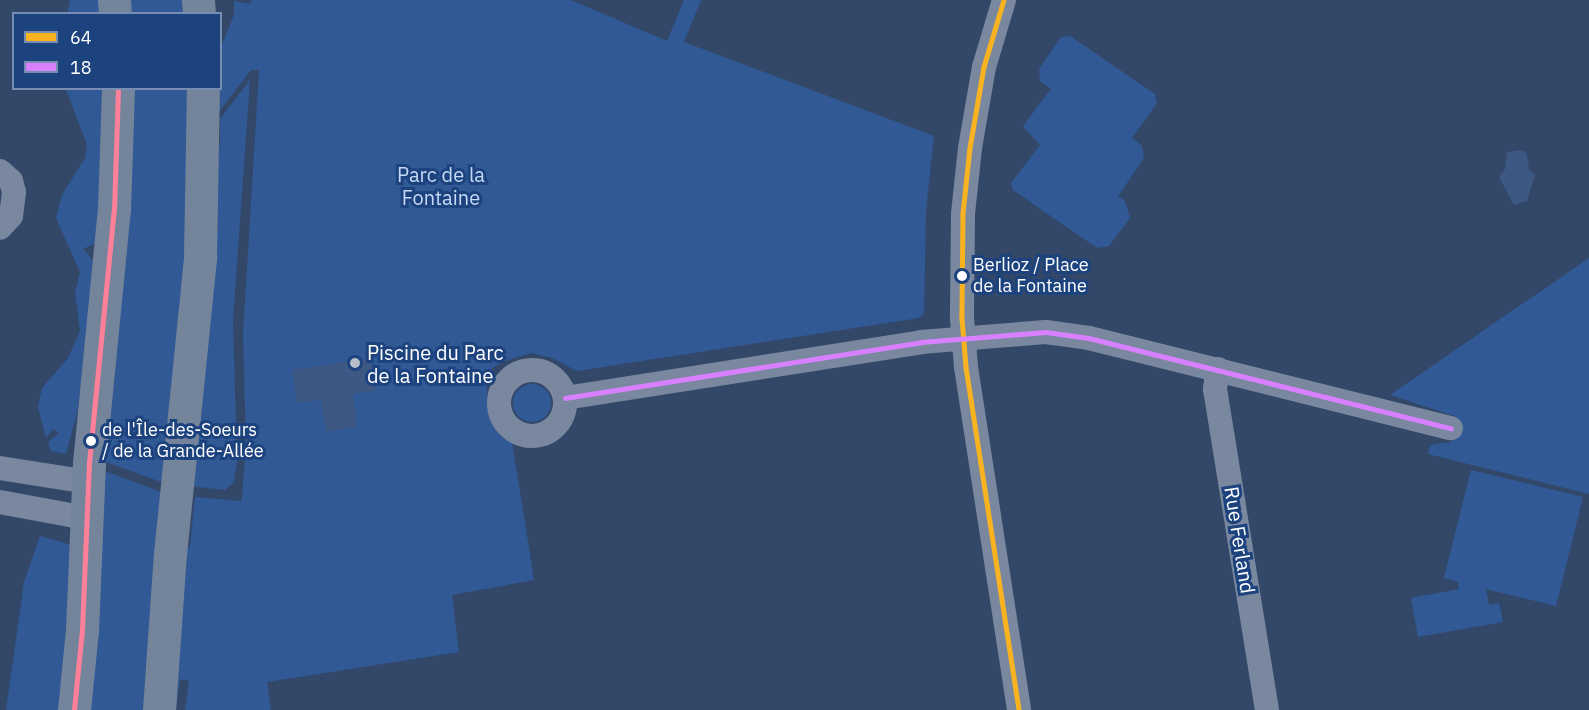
<!DOCTYPE html>
<meta charset="utf-8">
<style>
body{margin:0}
#map{position:relative;width:1589px;height:710px;overflow:hidden;background:#334869;font-family:"IBM Plex Sans",sans-serif}
div>[style]{position:absolute}
.green>*{inset:0;background:#305996}
.round{border-radius:50%}
.water>*{inset:0;background:#3e5884}
.street>*{height:24px;margin:-12px;padding:0 12px;transform-origin:12px;border-radius:12px;background:#79889f}
.street>.ring{margin:-12px;padding:0;box-sizing:content-box;background:none;border:24px solid #79889f;border-radius:50%}
.secondary>*{height:33px;margin:-16.5px;padding:0 16.5px;transform-origin:16.5px;border-radius:16.5px;background:#74849b}
.bus-1>*{height:4.5px;margin:-2.25px;padding:0 2.25px;transform-origin:2.25px;border-radius:2.25px;background:#f9b220}
.bus-2>*{height:4.5px;margin:-2.25px;padding:0 2.25px;transform-origin:2.25px;border-radius:2.25px;background:#d880ff}
.bus-3>*{height:4.5px;margin:-2.25px;padding:0 2.25px;transform-origin:2.25px;border-radius:2.25px;background:#ff8098}
.dots>*{width:16px;height:16px;translate:-50% -50%;box-sizing:border-box;border:3px solid #1d437f;border-radius:50%}
span{translate:-50% -50%;white-space:nowrap;text-align:center;line-height:1.15;-webkit-text-stroke:6px #1d437f;paint-order:stroke}
.bus-label{font-size:18px;color:#fff}
.left{translate:0 -50%;text-align:left}
.park-label{font-size:20px;color:#c5d9f6}
.poi-label{font-size:20px;color:#fff}
.street-label{font-size:20px;color:#fff}
.legend{position:absolute;left:12px;top:12px;width:210px;height:78px;box-sizing:border-box;background:#1d437f;border:2px solid #778eb2;margin:0;padding:8px 10px;list-style:none;font-size:18px;color:#fff}
.legend li{display:flex;align-items:center;gap:12px;height:30px}
.legend b{width:30px;border:2px solid #778eb2}
</style>
<div id="map">
<div class="green">
<i style="clip-path:polygon(70px 0,101px 0,102px 13px,67px 14px)"></i>
<i style="clip-path:polygon(126px 0,184px 0,185px 13px,127px 13px)"></i>
<i style="clip-path:polygon(252px 0,571px 0,667px 41px,684px 0,701px 0,684px 42px,934px 136px,926px 211px,924px 313px,919px 318px,577px 371px,552px 358px,532px 353px,501px 362px,486px 373px,488px 408px,495px 426px,512px 442px,534px 580px,452px 595px,459px 652px,267px 682px,271px 710px,185px 710px,189px 681px,180px 679px,176px 710px,171px 710px,184px 547px,190px 547px,195px 497px,241px 501px,242px 496px,246px 447px,243px 335px,259px 70px,251px 70px,218px 113px,216px 89px,220px 88px,221px 47px,234px 15px,234px 1px,250px 4px)"></i>
<i style="clip-path:polygon(1070px 36px,1155px 94px,1157px 103px,1132px 138px,1142px 146px,1144px 158px,1118px 196px,1125px 201px,1130px 218px,1109px 246px,1097px 248px,1013px 190px,1011px 183px,1040px 145px,1023px 126px,1051px 89px,1040px 81px,1039px 69px,1061px 37px)"></i>
<i style="clip-path:polygon(250px 80px,233px 321px,237px 462px,234px 482px,225px 490px,190px 486px,215px 146px,220px 145px,220px 119px)"></i>
<i style="clip-path:polygon(66px 89px,106px 89px,98px 242px,83px 249px,95px 262px,78px 409px,66px 454px,51px 451px,48px 442px,59px 433px,53px 429px,46px 438px,38px 407px,42px 388px,68px 358px,80px 331px,75px 293px,80px 272px,56px 218px,62px 195px,85px 158px,87px 145px)"></i>
<i style="clip-path:polygon(132px 89px,190px 89px,188px 254px,164px 483px,103px 461px)"></i>
<i style="clip-path:polygon(1589px 258px,1589px 494px,1428px 454px,1430px 445px,1451px 442px,1457px 417px,1390px 395px)"></i>
<i class="round" style="left:513px;top:384px;width:38px;height:38px"></i>
<i style="clip-path:polygon(102px 470px,164px 493px,146px 710px,87px 710px)"></i>
<i style="clip-path:polygon(1471px 470px,1583px 497px,1556px 606px,1486px 589px,1489px 605px,1499px 603px,1503px 622px,1418px 637px,1411px 598px,1459px 589px,1458px 582px,1444px 578px)"></i>
<i style="clip-path:polygon(40px 536px,72px 545px,61px 710px,6px 710px,24px 582px)"></i>
</div>
<div class="water">
<i style="clip-path:polygon(1522px 150px,1527px 154px,1529px 170px,1535px 175px,1527px 201px,1514px 205px,1499px 177px,1505px 169px,1507px 152px)"></i>
<i style="clip-path:polygon(370px 358px,375px 391px,353px 394px,357px 427px,326px 432px,321px 400px,297px 403px,292px 370px)"></i>
</div>
<div class="street">
<i style="left:1004px;top:0;width:70px;rotate:106.6deg"></i>
<i style="left:984px;top:67px;width:82px;rotate:99.8deg"></i>
<i style="left:970px;top:148px;width:66px;rotate:96.1deg"></i>
<i style="left:963px;top:214px;width:104px;rotate:90.6deg"></i>
<i style="left:962px;top:318px;width:49px;rotate:85.3deg"></i>
<i style="left:966px;top:367px;width:347px;rotate:81.2deg"></i>
<i style="left:0;top:171px;width:15px;rotate:42deg"></i>
<i style="left:11px;top:181px;width:11px;rotate:75deg"></i>
<i style="left:14px;top:192px;width:24px;rotate:97deg"></i>
<i style="left:11px;top:216px;width:16px;rotate:133deg"></i>
<i style="left:1218px;top:369px;width:20px;rotate:99deg"></i>
<i style="left:1215px;top:389px;width:325px;rotate:80.8deg"></i>
<i class="ring" style="left:499px;top:370px;width:42px;height:42px"></i>
<i style="left:565px;top:398px;width:360px;rotate:-8.9deg"></i>
<i style="left:921px;top:342px;width:125px;rotate:-4.6deg"></i>
<i style="left:1046px;top:332px;width:43px;rotate:7.9deg"></i>
<i style="left:1089px;top:338px;width:373px;rotate:14deg"></i>
<i style="left:0;top:468px;width:89px;rotate:9deg"></i>
<i style="left:0;top:502px;width:87px;rotate:10.5deg"></i>
</div>
<div class="secondary">
<i style="left:114px;top:0;width:14px;rotate:86deg"></i>
<i style="left:198px;top:0;width:14px;rotate:86deg"></i>
<i style="left:74px;top:710px;width:80px;rotate:-84.3deg"></i>
<i style="left:82px;top:630px;width:167px;rotate:-87.6deg"></i>
<i style="left:89px;top:463px;width:254px;rotate:-84.4deg"></i>
<i style="left:114px;top:210px;width:122px;rotate:-88.1deg"></i>
<i style="left:159px;top:710px;width:156px;rotate:-86deg"></i>
<i style="left:170px;top:554px;width:299px;rotate:-84.2deg"></i>
<i style="left:200px;top:257px;width:169px;rotate:-89deg"></i>
</div>
<div class="bus-1">
<i style="left:1004px;top:0;width:70px;rotate:106.6deg"></i>
<i style="left:984px;top:67px;width:82px;rotate:99.8deg"></i>
<i style="left:970px;top:148px;width:66px;rotate:96.1deg"></i>
<i style="left:963px;top:214px;width:104px;rotate:90.6deg"></i>
<i style="left:962px;top:318px;width:49px;rotate:85.3deg"></i>
<i style="left:966px;top:367px;width:347px;rotate:81.2deg"></i>
</div>
<div class="bus-2">
<i style="left:565px;top:398px;width:360px;rotate:-8.9deg"></i>
<i style="left:921px;top:342px;width:125px;rotate:-4.6deg"></i>
<i style="left:1046px;top:332px;width:43px;rotate:7.9deg"></i>
<i style="left:1089px;top:338px;width:373px;rotate:14deg"></i>
</div>
<div class="bus-3">
<i style="left:74px;top:710px;width:80px;rotate:-84.3deg"></i>
<i style="left:82px;top:630px;width:167px;rotate:-87.6deg"></i>
<i style="left:89px;top:463px;width:254px;rotate:-84.4deg"></i>
<i style="left:114px;top:210px;width:122px;rotate:-88.1deg"></i>
</div>
<div class="dots">
<i style="left:962px;top:276px;background:#fff"></i>
<i style="left:355px;top:363px;background:#b8bfca"></i>
<i style="left:91px;top:441px;background:#fff"></i>
</div>
<div class="bus-label">
<span class="left" style="left:973px;top:276px">Berlioz / Place<br>de la Fontaine</span>
<span class="left" style="left:102px;top:441px">de l'Île-des-Soeurs<br>/ de la Grande-Allée</span>
</div>
<div class="park-label">
<span style="left:441px;top:186px">Parc de la<br>Fontaine</span>
</div>
<div class="poi-label">
<span class="left" style="left:367px;top:364px">Piscine du Parc<br>de la Fontaine</span>
</div>
<div class="street-label">
<span style="left:1240px;top:540px;rotate:81deg">Rue Ferland</span>
</div>
<ul class="legend">
<li><b style="height:8px;background:#f9b220"></b>64</li>
<li><b style="height:8px;background:#d880ff"></b>18</li>
</ul>
</div>
